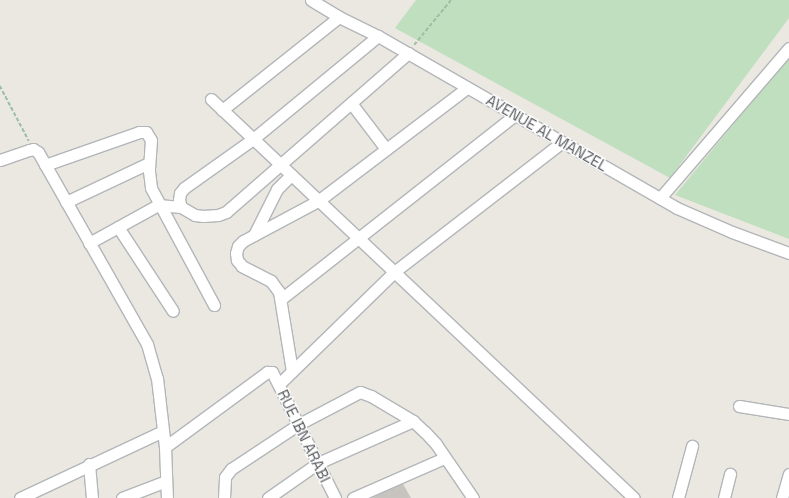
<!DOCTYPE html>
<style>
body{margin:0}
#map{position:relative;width:789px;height:498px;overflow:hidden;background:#eae8e0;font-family:"Space Grotesk",sans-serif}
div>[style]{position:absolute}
.green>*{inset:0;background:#c0dfbf}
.building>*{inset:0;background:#c7c4bf}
.path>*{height:1.5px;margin-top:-0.75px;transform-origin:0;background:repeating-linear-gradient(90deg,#9abfa3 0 4px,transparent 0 6px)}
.roads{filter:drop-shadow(1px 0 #b3b6b9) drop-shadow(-1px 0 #b3b6b9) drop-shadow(0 1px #b3b6b9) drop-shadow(0 -1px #b3b6b9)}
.minor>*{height:11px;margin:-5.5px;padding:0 5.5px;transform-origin:5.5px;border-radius:5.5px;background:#fff}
span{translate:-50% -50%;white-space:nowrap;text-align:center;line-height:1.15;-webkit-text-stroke:3px #fff;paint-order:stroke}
.street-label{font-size:15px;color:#595c5f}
</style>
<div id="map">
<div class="green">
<i style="clip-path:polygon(416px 0,789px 0,789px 18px,670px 178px,395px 28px)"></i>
<i style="clip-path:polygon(789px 57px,789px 239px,675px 195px)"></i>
</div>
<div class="building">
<i style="clip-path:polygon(403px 484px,411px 498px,372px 498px,380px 494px)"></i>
</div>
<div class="path">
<i style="left:414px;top:45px;width:58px;rotate:-50.6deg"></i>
<i style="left:0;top:86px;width:62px;rotate:62.2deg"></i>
</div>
<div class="roads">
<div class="minor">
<i style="left:311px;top:0;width:33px;rotate:31deg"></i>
<i style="left:339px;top:17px;width:43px;rotate:26deg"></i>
<i style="left:378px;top:36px;width:345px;rotate:29.9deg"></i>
<i style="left:677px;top:208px;width:60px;rotate:23.6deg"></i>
<i style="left:732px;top:232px;width:61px;rotate:20.2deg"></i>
<i style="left:211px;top:99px;width:581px;rotate:43.33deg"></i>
<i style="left:351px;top:103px;width:58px;rotate:52.7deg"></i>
<i style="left:222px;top:110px;width:149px;rotate:-38.5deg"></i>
<i style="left:0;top:160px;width:31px;rotate:-19deg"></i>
<i style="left:29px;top:150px;width:4px;rotate:-14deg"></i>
<i style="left:33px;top:149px;width:6px;rotate:31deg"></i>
<i style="left:38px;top:152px;width:221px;rotate:60.4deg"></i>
<i style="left:147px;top:344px;width:35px;rotate:74deg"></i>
<i style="left:157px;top:378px;width:69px;rotate:83.4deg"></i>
<i style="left:165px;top:447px;width:51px;rotate:87.8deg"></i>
<i style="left:45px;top:165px;width:100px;rotate:-19.3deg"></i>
<i style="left:139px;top:132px;width:7px"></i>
<i style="left:146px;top:132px;width:9px;rotate:58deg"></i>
<i style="left:151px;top:140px;width:31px;rotate:94deg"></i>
<i style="left:149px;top:171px;width:17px;rotate:83deg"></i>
<i style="left:151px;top:188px;width:133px;rotate:61.7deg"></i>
<i style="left:660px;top:198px;width:198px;rotate:-49.3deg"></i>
<i style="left:66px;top:202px;width:92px;rotate:-25.2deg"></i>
<i style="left:181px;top:207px;width:7px;rotate:-106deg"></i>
<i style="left:179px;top:200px;width:7px;rotate:-82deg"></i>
<i style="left:180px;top:193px;width:6px;rotate:-51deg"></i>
<i style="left:184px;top:188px;width:85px;rotate:-35.4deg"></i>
<i style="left:253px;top:139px;width:162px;rotate:-39.5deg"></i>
<i style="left:118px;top:227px;width:100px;rotate:56.8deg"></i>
<i style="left:254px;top:235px;width:51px;rotate:-63.4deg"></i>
<i style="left:277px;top:189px;width:20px;rotate:-45deg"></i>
<i style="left:89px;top:243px;width:79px;rotate:-28.8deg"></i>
<i style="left:158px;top:205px;width:23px;rotate:5deg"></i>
<i style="left:181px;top:207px;width:16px;rotate:30deg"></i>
<i style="left:195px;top:215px;width:8px;rotate:7deg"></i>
<i style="left:203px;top:216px;width:15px;rotate:-4deg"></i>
<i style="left:218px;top:215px;width:9px;rotate:-21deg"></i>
<i style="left:226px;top:212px;width:242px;rotate:-41.1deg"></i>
<i style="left:281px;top:299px;width:298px;rotate:-38.2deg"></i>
<i style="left:292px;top:371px;width:80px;rotate:-99.3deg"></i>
<i style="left:279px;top:292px;width:14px;rotate:-126deg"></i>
<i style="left:271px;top:281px;width:33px;rotate:-153deg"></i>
<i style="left:242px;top:266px;width:8px;rotate:-130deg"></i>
<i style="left:237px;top:260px;width:7px;rotate:-98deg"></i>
<i style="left:236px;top:253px;width:7px;rotate:-74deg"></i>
<i style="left:238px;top:246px;width:7px;rotate:-45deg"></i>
<i style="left:243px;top:241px;width:85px;rotate:-28.1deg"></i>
<i style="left:318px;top:201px;width:187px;rotate:-37.2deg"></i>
<i style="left:279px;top:384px;width:161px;rotate:-44.2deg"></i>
<i style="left:394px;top:272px;width:212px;rotate:-37.7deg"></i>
<i style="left:739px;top:406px;width:51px;rotate:9.1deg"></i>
<i style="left:165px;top:447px;width:127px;rotate:-36.3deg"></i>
<i style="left:267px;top:372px;width:5px"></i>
<i style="left:272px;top:372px;width:141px;rotate:63.4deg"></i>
<i style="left:89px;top:464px;width:34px;rotate:85deg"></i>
<i style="left:20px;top:498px;width:158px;rotate:-25.1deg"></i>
<i style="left:122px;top:498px;width:47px;rotate:-21.1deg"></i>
<i style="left:224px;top:498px;width:21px;rotate:-87deg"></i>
<i style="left:225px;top:477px;width:10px;rotate:-53deg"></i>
<i style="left:231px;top:469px;width:82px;rotate:-33.5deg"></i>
<i style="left:299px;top:424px;width:69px;rotate:-27.7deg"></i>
<i style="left:360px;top:392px;width:12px;rotate:20deg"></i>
<i style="left:371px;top:396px;width:49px;rotate:30.8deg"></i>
<i style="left:413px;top:421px;width:16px;rotate:43deg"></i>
<i style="left:425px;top:432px;width:16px;rotate:47deg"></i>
<i style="left:436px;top:444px;width:65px;rotate:55.6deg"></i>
<i style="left:268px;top:498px;width:61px;rotate:-35deg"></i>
<i style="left:318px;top:463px;width:104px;rotate:-23.9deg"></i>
<i style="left:353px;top:498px;width:99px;rotate:-23.7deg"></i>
<i style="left:678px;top:498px;width:54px;rotate:-74.9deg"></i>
<i style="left:724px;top:498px;width:25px;rotate:-76deg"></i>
<i style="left:782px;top:498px;width:25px;rotate:-74deg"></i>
</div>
</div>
<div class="street-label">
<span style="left:547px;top:133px;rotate:30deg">AVENUE AL MANZEL</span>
<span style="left:304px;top:436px;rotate:64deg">RUE IBN ARABI</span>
</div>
</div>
